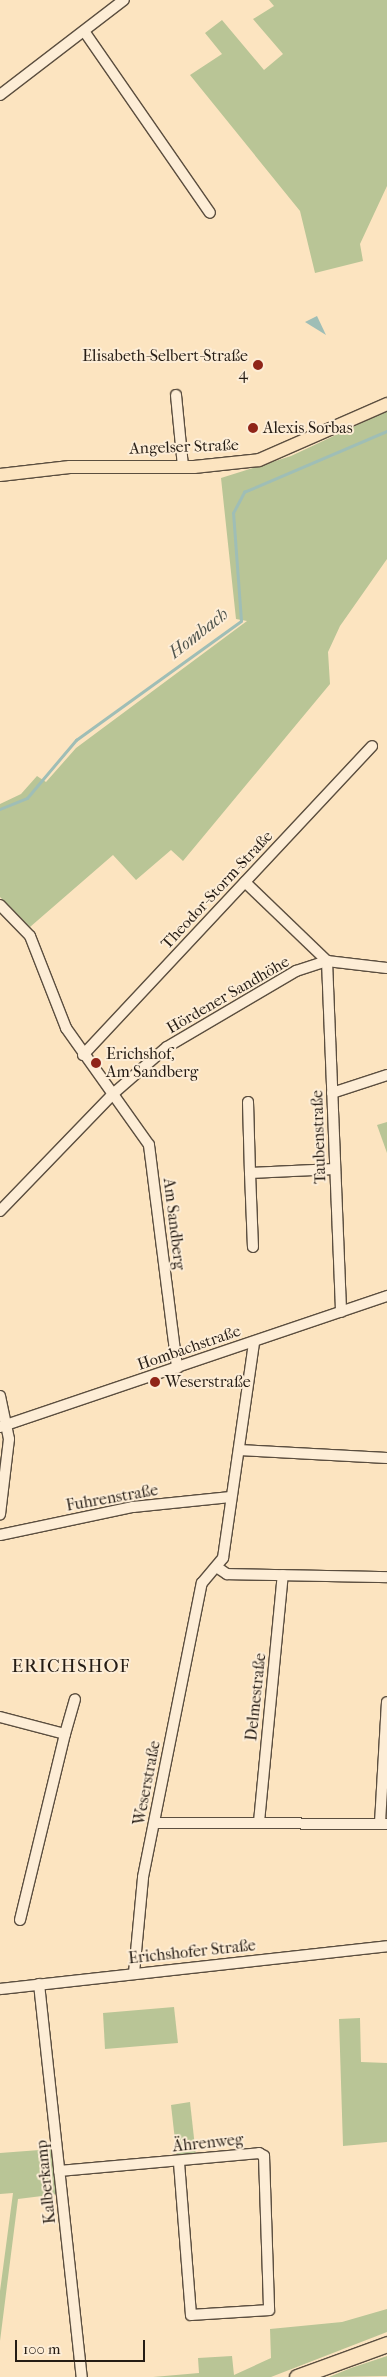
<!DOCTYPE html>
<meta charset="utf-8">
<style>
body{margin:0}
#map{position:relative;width:387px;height:2377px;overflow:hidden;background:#fce4c0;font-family:"IM FELL French Canon",serif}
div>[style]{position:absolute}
.green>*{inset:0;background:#b9c596}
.water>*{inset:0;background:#9fbeb6}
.stream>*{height:2.5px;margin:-1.25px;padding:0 1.25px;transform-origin:1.25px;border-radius:1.25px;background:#9fbeb6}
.roads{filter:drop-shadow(1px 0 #5b4e3f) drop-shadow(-1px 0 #5b4e3f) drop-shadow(0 1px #5b4e3f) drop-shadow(0 -1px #5b4e3f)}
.minor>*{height:10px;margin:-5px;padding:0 5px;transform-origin:5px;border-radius:5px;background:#fdedd6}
.major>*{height:12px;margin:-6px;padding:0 6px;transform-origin:6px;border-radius:6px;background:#fce4c0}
.highway>*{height:15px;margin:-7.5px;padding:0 7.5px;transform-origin:7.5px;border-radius:7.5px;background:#fce4c0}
.dots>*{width:14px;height:14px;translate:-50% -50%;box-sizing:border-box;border:2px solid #fdedd6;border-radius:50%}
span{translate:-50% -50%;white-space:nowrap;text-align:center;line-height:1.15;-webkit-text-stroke:4px #fdedd6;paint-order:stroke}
.poi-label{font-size:16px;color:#251c14}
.right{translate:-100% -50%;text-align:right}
.left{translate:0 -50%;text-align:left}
.street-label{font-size:16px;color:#251c14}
.water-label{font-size:18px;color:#50554d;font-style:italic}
.quarter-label{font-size:19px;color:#251c14;letter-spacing:1px}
.scale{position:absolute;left:15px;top:2340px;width:130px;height:22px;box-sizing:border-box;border:2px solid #251c14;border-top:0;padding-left:6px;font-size:15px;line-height:18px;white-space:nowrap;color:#251c14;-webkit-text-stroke:4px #fdedd6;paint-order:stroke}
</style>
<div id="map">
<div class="green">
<i style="clip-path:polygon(269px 0,387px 0,387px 186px,360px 244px,363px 261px,315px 273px,300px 211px,190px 75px,222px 54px,205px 33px,222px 20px,264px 70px,283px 54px,253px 19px,274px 6px)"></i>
<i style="clip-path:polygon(387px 411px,387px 559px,340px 626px,328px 652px,330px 684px,183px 861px,171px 850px,136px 880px,113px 855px,30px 927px,0 897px,0 804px,21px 794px,37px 776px,46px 782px,76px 748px,247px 621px,236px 619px,221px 478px,291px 456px)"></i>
<i style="clip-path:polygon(387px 1122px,387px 1153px,377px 1125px)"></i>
<i style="clip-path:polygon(174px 2007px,178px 2043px,105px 2049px,103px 2013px)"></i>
<i style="clip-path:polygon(360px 2018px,361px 2062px,387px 2063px,387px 2142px,343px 2146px,339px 2019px)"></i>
<i style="clip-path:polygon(190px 2102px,196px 2156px,177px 2158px,171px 2105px)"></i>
<i style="clip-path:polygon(53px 2149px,58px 2194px,18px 2199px,0 2341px,0 2291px,13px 2193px,0 2194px,0 2153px)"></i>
<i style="clip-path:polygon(387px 2309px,387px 2332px,271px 2377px,153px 2377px,199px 2373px,198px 2358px,232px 2356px,234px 2375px,271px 2358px,270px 2329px,342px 2322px)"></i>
<i style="clip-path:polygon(387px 2356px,387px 2376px,329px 2377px,351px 2368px)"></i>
</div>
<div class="water">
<i style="clip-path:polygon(317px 316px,326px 335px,305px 322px)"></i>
</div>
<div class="stream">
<i style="left:0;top:809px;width:29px;rotate:-22deg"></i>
<i style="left:27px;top:798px;width:76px;rotate:-49.8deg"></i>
<i style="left:76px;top:740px;width:203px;rotate:-35.8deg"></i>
<i style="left:241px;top:621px;width:108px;rotate:-94.2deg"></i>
<i style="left:233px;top:513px;width:24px;rotate:-62deg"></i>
<i style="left:244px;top:492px;width:155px;rotate:-23.1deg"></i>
</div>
<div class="roads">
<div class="minor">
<i style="left:84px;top:31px;width:221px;rotate:55.3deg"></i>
<i style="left:0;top:95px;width:156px;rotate:-37.5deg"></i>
<i style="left:176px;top:395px;width:71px;rotate:84.4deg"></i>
<i style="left:245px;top:882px;width:114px;rotate:43.9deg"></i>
<i style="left:327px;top:961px;width:351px;rotate:87.7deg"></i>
<i style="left:0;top:905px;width:43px;rotate:45.9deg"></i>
<i style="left:30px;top:936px;width:99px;rotate:68.6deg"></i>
<i style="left:66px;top:1028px;width:143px;rotate:54.6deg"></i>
<i style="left:149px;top:1145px;width:225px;rotate:82.8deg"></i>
<i style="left:83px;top:1055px;width:423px;rotate:-46.9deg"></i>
<i style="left:332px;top:1093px;width:58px;rotate:-18.1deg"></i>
<i style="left:248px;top:1102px;width:71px;rotate:88.4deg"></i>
<i style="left:250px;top:1173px;width:85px;rotate:-2.7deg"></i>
<i style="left:250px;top:1173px;width:74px;rotate:87.7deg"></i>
<i style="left:0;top:1211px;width:164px;rotate:-46deg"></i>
<i style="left:114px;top:1093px;width:70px;rotate:-41deg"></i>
<i style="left:167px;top:1047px;width:150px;rotate:-30.5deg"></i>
<i style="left:296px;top:971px;width:33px;rotate:-18deg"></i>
<i style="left:327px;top:961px;width:60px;rotate:6.7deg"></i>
<i style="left:0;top:1396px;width:44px;rotate:78.2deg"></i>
<i style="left:9px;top:1439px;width:76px;rotate:96.8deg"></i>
<i style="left:0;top:1427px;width:409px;rotate:-18.7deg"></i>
<i style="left:239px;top:1450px;width:148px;rotate:3.1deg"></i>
<i style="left:0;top:1535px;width:136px;rotate:-11.9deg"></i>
<i style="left:133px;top:1507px;width:98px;rotate:-5.9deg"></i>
<i style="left:218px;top:1568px;width:11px;rotate:34deg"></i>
<i style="left:227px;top:1574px;width:160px;rotate:1.1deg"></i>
<i style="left:0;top:1717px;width:67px;rotate:14.7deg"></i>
<i style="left:65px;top:1734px;width:36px;rotate:-74deg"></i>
<i style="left:259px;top:1822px;width:248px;rotate:-84.5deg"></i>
<i style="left:154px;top:1823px;width:233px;rotate:0.2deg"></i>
<i style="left:380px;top:1823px;width:121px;rotate:-86.7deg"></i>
<i style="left:20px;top:1920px;width:191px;rotate:-76.4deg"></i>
<i style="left:134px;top:1973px;width:96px;rotate:-84.6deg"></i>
<i style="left:143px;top:1877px;width:300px;rotate:-78.7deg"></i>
<i style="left:202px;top:1583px;width:33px;rotate:-50deg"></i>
<i style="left:223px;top:1558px;width:218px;rotate:-81.8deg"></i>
<i style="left:39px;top:1984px;width:395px;rotate:83.8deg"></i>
<i style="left:0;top:1989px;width:389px;rotate:-6.3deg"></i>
<i style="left:59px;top:2171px;width:201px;rotate:-5.1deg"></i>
<i style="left:259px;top:2153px;width:6px;rotate:31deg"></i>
<i style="left:264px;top:2156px;width:154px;rotate:88.1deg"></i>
<i style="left:269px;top:2310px;width:78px;rotate:176.3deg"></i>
<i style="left:191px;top:2315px;width:154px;rotate:-94.5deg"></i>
</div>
<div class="major">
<i style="left:0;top:475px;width:70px;rotate:-6.5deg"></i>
<i style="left:70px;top:467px;width:124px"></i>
<i style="left:194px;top:467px;width:65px;rotate:-6.1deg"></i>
<i style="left:259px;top:460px;width:140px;rotate:-23.6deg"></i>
</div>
<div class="highway">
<i style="left:297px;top:2377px;width:96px;rotate:-20.1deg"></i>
</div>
</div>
<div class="dots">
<i style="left:258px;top:365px;background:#8f2418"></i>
<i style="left:253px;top:428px;background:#8f2418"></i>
<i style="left:96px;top:1063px;background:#8f2418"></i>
<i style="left:155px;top:1382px;background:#8f2418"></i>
</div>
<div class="poi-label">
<span class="right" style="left:248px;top:365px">Elisabeth-Selbert-Straße<br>4</span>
<span class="left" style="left:263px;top:428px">Alexis Sorbas</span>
<span class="left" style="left:106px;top:1063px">Erichshof,<br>Am Sandberg</span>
<span class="left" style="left:165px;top:1382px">Weserstraße</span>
</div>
<div class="street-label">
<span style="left:184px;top:447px;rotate:-2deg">Angelser Straße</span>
<span style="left:217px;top:890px;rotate:-47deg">Theodor-Storm-Straße</span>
<span style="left:228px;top:995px;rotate:-30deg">Hördener Sandhöhe</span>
<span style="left:319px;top:1137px;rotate:-92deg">Taubenstraße</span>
<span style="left:174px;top:1224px;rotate:83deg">Am Sandberg</span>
<span style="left:189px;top:1348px;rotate:-19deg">Hombachstraße</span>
<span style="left:112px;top:1498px;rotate:-10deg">Fuhrenstraße</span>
<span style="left:256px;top:1697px;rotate:-84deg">Delmestraße</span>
<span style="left:147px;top:1783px;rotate:-79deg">Weserstraße</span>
<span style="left:192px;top:1952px;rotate:-6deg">Erichshofer Straße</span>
<span style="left:208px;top:2143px;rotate:-6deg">Ährenweg</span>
<span style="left:46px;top:2182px;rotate:-96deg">Kalberkamp</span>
</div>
<div class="water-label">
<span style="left:199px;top:634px;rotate:-38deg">Hombach</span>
</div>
<div class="quarter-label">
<span style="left:71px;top:1667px">ERICHSHOF</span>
</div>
<div class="scale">100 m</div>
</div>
